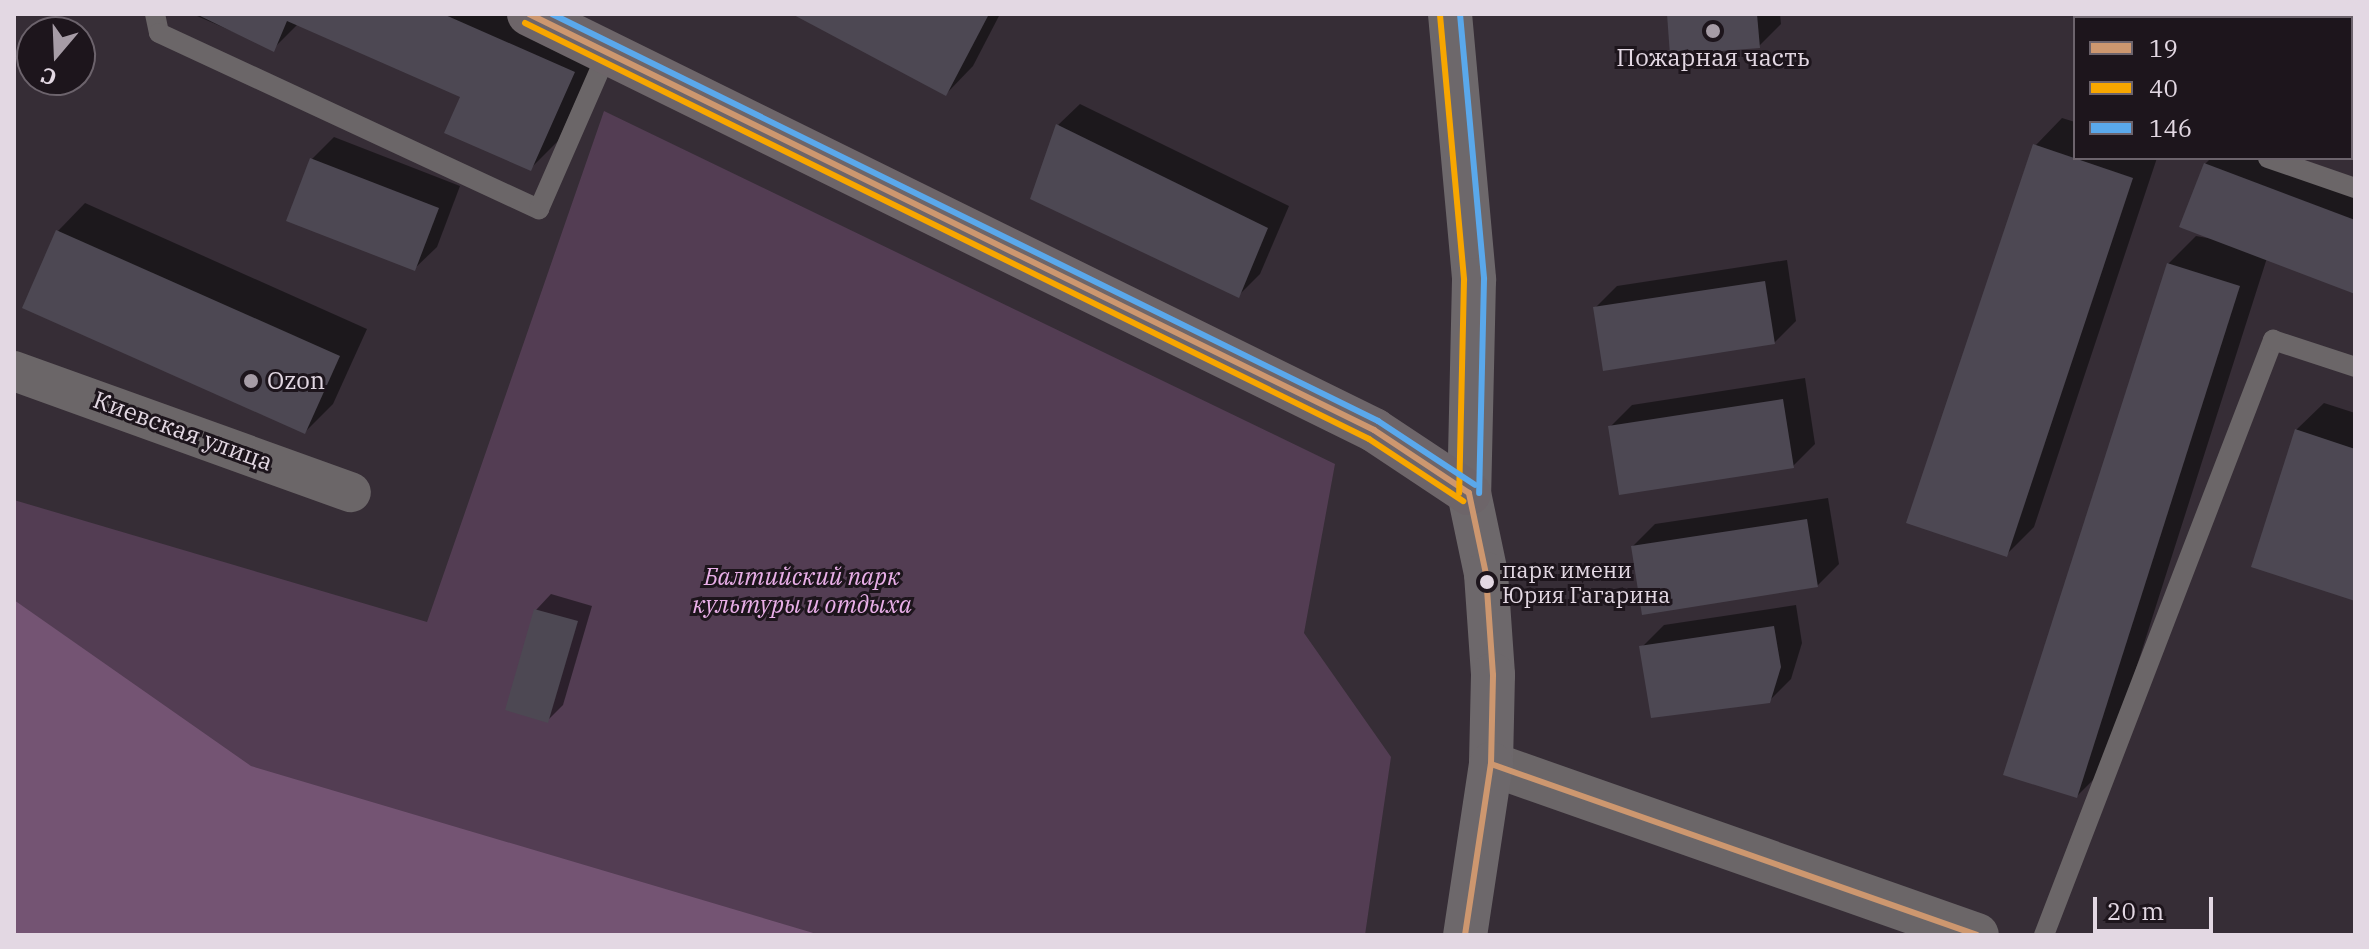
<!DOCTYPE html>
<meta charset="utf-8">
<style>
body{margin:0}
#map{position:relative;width:2369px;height:949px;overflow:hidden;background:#362d36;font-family:"IBM Plex Serif",serif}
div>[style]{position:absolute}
.green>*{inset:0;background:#533d53}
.forest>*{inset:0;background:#745473}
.shadow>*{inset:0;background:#0007}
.building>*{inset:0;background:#4d4853}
.service>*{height:20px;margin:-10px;padding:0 10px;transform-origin:10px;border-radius:10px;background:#6b6668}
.minor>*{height:40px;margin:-20px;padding:0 20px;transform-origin:20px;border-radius:20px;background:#6b6668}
.tertiary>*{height:44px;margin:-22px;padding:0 22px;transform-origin:22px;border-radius:22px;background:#6b6668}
.secondary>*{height:44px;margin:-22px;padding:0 22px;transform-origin:22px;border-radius:22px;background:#6d686b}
.primary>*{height:44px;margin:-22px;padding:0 22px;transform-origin:22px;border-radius:22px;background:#6d6569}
.bus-1>*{height:6px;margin:-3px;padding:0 3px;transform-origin:3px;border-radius:3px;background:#cd976f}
.bus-2>*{height:6px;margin:-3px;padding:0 3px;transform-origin:3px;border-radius:3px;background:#f7a600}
.bus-3>*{height:6px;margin:-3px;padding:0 3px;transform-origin:3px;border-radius:3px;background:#5aa8eb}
.dots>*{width:22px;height:22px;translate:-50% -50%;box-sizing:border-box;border:4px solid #1d151c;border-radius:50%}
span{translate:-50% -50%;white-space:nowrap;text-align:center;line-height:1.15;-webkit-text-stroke:6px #1d151c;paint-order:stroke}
.bus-label{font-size:22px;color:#e3d8e3}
.left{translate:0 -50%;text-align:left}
.poi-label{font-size:24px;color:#e3d8e3}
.street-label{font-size:24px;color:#e3d8e3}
.park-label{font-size:24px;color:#e9afe8;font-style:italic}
.frame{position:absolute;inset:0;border:16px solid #e3d8e3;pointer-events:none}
.legend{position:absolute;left:2073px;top:16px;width:280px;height:144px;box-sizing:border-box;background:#1d151c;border:2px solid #6c636c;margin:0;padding:10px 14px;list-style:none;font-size:24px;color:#e3d8e3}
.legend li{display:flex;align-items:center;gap:16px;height:40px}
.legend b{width:40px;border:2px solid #6c636c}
.north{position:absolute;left:16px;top:16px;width:80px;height:80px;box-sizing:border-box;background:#1d151c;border:2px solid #6c636c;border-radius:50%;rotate:199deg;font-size:22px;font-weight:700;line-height:32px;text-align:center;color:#e3d8e3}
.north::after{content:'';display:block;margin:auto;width:28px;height:36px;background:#a69ca6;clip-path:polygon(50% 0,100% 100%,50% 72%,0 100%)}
.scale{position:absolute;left:2093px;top:897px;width:120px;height:36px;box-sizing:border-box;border:4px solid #e3d8e3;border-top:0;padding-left:10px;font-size:24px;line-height:28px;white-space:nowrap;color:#e3d8e3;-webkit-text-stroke:6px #1d151c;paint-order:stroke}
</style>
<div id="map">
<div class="green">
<i style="clip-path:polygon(604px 111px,1335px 464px,1304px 633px,1391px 757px,1365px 935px,14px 935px,14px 500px,427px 622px)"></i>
</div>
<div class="forest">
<i style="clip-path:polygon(14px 600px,251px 766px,820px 935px,14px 935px)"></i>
</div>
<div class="shadow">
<i style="clip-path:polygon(533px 14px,601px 44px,558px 141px,530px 169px,462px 96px,298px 24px,273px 49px,197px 16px)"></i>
<i style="clip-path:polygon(796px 14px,1000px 14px,973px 66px,946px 94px)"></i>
<i style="clip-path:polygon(1669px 14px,1780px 14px,1781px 24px,1759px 46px)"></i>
<i style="clip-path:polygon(2322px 14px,2355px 14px,2355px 137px,2351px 18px)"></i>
<i style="clip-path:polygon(1080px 104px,1289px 206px,1260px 274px,1238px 296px,1058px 125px)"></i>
<i style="clip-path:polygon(2062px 118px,2075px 122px,2075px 158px,2157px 158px,2034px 527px,2006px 555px,2035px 146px)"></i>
<i style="clip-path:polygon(334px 137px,460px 186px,437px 247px,414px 269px,312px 159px)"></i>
<i style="clip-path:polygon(2211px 158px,2291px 158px,2355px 182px,2355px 291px,2267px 258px,2104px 769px,2077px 796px,2168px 264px,2196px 236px,2219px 240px,2205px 164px)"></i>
<i style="clip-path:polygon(85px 203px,367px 329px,333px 404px,305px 432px,58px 231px)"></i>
<i style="clip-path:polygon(1787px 260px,1796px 321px,1774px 343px,1595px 308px,1617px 286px)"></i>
<i style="clip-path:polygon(1805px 378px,1815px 444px,1793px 466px,1610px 427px,1632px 405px)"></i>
<i style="clip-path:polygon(2324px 403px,2355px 413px,2355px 599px,2296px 430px)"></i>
<i style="clip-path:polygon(1828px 498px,1839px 564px,1817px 586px,1633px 546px,1655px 524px)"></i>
<i style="clip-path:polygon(551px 594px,592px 606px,563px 705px,547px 721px,536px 610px)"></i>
<i style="clip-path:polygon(1796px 605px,1802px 643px,1791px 679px,1769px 701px,1642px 647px,1664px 625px)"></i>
</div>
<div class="building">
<i style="clip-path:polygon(196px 14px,443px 14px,575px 72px,531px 171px,444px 133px,460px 97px,287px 21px,274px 52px)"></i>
<i style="clip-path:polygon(792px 14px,989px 14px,946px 96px)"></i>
<i style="clip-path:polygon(1667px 14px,1757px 14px,1760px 48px,1670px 55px)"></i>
<i style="clip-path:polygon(2320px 14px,2355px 14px,2355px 139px,2351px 18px)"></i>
<i style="clip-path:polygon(1056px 124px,1268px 228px,1239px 298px,1030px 199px)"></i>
<i style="clip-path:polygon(2033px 144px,2133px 178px,2007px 557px,1906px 523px)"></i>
<i style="clip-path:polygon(310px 158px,439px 208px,415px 271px,286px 221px)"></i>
<i style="clip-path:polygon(2204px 163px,2355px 220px,2355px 294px,2179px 227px)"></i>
<i style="clip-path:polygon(56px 230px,340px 356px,305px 434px,22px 308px)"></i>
<i style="clip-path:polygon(2167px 263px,2240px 286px,2077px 798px,2003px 775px)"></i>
<i style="clip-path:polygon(1765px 281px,1775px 344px,1603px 371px,1593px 307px)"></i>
<i style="clip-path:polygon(1783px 399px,1794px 468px,1619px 495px,1608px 426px)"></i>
<i style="clip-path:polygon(2295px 429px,2355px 449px,2355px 601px,2251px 567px)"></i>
<i style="clip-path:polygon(1807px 519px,1818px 587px,1642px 615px,1631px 546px)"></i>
<i style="clip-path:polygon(534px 609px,578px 621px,548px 723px,505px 710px)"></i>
<i style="clip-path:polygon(1774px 626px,1781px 667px,1770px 703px,1651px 718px,1639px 646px)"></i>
</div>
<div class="service">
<i style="left:155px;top:14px;width:19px;rotate:78deg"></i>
<i style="left:159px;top:33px;width:419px;rotate:24.9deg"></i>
<i style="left:539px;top:209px;width:170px;rotate:-66.4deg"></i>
<i style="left:2268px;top:158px;width:92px;rotate:19deg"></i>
<i style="left:2044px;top:935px;width:638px;rotate:-68.95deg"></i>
<i style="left:2273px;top:340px;width:86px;rotate:18.2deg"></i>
</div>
<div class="minor">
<i style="left:14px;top:371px;width:358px;rotate:19.8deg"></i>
</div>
<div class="tertiary">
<i style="left:1491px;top:764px;width:515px;rotate:19.38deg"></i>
</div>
<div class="secondary">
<i style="left:1450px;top:14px;width:267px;rotate:84.8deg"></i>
<i style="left:1474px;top:280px;width:213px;rotate:91.3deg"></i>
<i style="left:1469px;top:493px;width:83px;rotate:78.1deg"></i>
<i style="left:1486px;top:574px;width:101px;rotate:86deg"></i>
<i style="left:1493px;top:675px;width:89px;rotate:91.3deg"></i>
<i style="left:1491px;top:764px;width:173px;rotate:98.6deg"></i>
</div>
<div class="primary">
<i style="left:529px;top:14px;width:942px;rotate:26.21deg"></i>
<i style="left:1374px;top:430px;width:114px;rotate:33.6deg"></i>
</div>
<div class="bus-1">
<i style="left:529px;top:14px;width:942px;rotate:26.21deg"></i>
<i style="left:1374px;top:430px;width:114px;rotate:33.6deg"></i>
<i style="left:1491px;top:764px;width:515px;rotate:19.38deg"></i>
<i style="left:1465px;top:935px;width:173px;rotate:-81.4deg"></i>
<i style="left:1491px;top:764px;width:89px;rotate:-88.7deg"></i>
<i style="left:1493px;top:675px;width:101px;rotate:-94deg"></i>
<i style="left:1486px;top:574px;width:83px;rotate:-101.9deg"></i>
</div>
<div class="bus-2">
<i style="left:1440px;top:15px;width:266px;rotate:84.8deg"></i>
<i style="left:1464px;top:280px;width:213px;rotate:91.3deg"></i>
<i style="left:525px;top:23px;width:941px;rotate:26.24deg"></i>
<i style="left:1369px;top:439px;width:113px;rotate:33.4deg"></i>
</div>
<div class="bus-3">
<i style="left:552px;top:14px;width:921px;rotate:26.23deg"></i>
<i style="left:1378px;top:421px;width:116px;rotate:33.4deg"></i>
<i style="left:1460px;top:14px;width:266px;rotate:84.8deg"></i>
<i style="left:1484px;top:279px;width:214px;rotate:91.3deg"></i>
</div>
<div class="dots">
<i style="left:1713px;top:31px;background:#a69ca6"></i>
<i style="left:251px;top:381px;background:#a69ca6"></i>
<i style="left:1487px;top:582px;background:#e3d8e3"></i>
</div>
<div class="bus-label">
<span class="left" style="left:1502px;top:582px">парк имени<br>Юрия Гагарина</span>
</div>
<div class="poi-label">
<span style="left:1713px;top:58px">Пожарная часть</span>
<span class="left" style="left:267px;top:381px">Ozon</span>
</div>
<div class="street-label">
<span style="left:183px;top:431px;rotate:20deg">Киевская улица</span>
</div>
<div class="park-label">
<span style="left:802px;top:591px">Балтийский парк<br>культуры и отдыха</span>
</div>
<div class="frame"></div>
<ul class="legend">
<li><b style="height:10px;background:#cd976f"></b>19</li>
<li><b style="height:10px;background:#f7a600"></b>40</li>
<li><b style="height:10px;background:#5aa8eb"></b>146</li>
</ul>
<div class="north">С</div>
<div class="scale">20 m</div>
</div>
